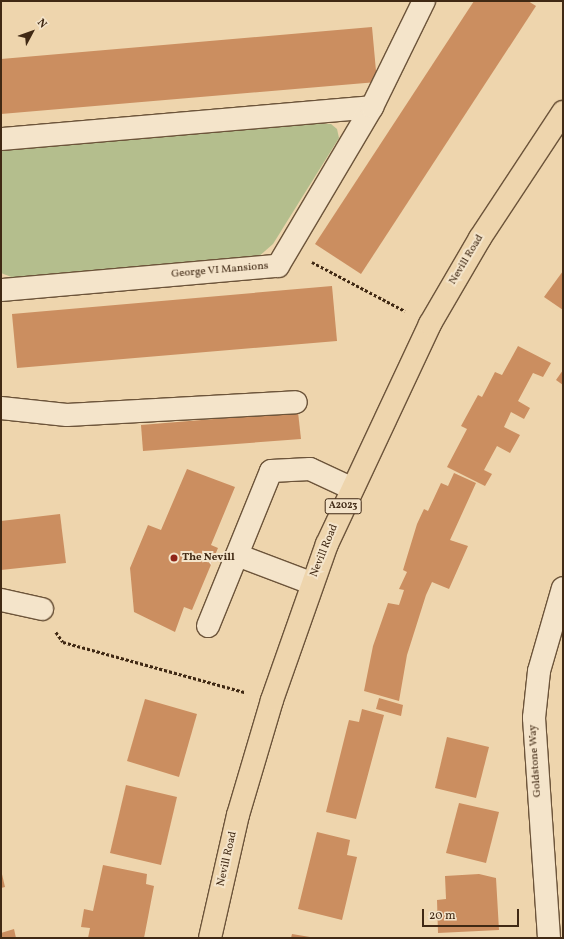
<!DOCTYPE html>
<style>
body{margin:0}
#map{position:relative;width:564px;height:939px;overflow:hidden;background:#eed5ad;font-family:Vollkorn,serif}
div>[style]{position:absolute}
.green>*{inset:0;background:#b4be8d}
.building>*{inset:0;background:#cb8e60}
.path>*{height:2.5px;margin-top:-1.25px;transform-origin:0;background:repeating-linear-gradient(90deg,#402914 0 3px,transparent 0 5px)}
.roads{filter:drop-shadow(1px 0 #6c543a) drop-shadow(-1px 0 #6c543a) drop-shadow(0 1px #6c543a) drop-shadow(0 -1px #6c543a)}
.minor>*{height:22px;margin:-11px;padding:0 11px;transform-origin:11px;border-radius:11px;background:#f4e4ca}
.major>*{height:22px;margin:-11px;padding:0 11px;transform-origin:11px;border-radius:11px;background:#eed5ad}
.dots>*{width:11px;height:11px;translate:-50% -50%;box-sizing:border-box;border:2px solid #f4e4ca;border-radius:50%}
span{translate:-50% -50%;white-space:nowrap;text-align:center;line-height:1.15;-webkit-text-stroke:4px #f4e4ca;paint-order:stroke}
.shield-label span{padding:1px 3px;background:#f4e4ca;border:1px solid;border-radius:3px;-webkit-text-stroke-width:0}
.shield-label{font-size:10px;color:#402914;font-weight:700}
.street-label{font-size:11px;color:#402914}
.poi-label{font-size:11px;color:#402914;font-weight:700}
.left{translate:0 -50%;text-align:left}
.frame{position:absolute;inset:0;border:2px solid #402914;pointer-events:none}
.north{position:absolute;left:12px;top:12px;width:40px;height:40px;-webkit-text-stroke:3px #f4e4ca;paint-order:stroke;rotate:49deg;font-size:11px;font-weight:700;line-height:16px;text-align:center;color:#402914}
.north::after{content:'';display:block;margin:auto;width:14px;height:18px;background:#402914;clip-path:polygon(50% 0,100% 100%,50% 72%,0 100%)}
.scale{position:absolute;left:422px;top:909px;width:97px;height:18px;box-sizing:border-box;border:2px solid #402914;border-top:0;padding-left:5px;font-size:12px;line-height:14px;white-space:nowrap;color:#402914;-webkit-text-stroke:3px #f4e4ca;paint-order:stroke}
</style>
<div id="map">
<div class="green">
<i style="clip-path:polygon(296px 123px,331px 124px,337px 129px,339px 138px,273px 244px,257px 258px,14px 278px,1px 273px,1px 147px)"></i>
</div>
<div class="building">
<i style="clip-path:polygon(474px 1px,528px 1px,536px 6px,361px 274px,315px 244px)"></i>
<i style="clip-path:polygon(372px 27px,377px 82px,1px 114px,1px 59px)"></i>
<i style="clip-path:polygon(563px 271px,563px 310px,544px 297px)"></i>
<i style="clip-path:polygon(332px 286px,337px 341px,17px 368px,12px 314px)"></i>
<i style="clip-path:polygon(518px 346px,551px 363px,543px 377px,533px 373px,518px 401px,530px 408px,524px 419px,511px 412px,504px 427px,520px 435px,510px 453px,497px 446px,484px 470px,492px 474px,485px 486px,447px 467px,467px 429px,461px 426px,478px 395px,482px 397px,495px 372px,502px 375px)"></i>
<i style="clip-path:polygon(563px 370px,563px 385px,556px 380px)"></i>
<i style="clip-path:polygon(298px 412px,301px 439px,143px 451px,141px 425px)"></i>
<i style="clip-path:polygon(187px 469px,235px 487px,211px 545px,218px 548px,192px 610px,184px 607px,175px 632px,134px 612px,130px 568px,148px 525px,161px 530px)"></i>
<i style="clip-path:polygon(454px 473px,476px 483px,450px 540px,468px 546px,449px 589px,432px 582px,426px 595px,407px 655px,399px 701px,364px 691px,373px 646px,388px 603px,399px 605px,404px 590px,399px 589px,407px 572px,403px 570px,417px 524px,424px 509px,428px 511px,441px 483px,448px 486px)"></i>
<i style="clip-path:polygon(60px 514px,66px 563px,1px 570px,1px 521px)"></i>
<i style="clip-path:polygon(379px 698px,403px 705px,401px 716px,376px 709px)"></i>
<i style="clip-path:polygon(145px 699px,197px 714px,179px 777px,127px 761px)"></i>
<i style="clip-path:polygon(362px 709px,384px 715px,356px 819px,326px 812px,349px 720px,359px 722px)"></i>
<i style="clip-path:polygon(447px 737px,489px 747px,476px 798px,435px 788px)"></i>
<i style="clip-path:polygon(126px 785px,177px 797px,161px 865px,110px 853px)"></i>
<i style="clip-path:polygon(459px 803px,499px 812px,486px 863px,446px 853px)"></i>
<i style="clip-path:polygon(317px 832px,350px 840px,347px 855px,357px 857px,342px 920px,298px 909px)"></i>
<i style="clip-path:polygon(103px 865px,147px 874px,146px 884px,154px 886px,144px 938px,88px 938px,90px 928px,81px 927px,84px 909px,93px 911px)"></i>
<i style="clip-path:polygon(1px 870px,5px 887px,1px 888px)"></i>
<i style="clip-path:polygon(479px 874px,496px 878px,499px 930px,438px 933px,437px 900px,446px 899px,445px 876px)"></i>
<i style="clip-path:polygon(14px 929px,16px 938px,1px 938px,1px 933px)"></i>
<i style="clip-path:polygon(292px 934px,310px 937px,310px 938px,291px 938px)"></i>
</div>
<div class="path">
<i style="left:312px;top:262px;width:105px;rotate:27.8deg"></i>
<i style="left:56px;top:632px;width:12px;rotate:55deg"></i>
<i style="left:63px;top:642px;width:189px;rotate:15.4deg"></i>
</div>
<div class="roads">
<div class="minor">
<i style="left:1px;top:139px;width:372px;rotate:-4.9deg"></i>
<i style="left:1px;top:290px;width:278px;rotate:-5deg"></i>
<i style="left:278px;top:266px;width:185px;rotate:-59.4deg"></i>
<i style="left:372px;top:107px;width:118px;rotate:-63.9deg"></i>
<i style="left:1px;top:408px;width:66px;rotate:6.1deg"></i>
<i style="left:67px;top:415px;width:229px;rotate:-3.2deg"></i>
<i style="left:237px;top:555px;width:79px;rotate:20.7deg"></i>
<i style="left:1px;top:600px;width:42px;rotate:12.4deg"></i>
<i style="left:208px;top:626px;width:167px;rotate:-67.9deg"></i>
<i style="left:271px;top:471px;width:39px;rotate:-3deg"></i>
<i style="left:310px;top:469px;width:45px;rotate:24.9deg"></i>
<i style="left:549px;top:938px;width:221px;rotate:-93.9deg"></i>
<i style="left:534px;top:718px;width:47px;rotate:-83.9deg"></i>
<i style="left:539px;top:671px;width:86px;rotate:-73.9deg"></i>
</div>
<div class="major">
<i style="left:210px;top:938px;width:126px;rotate:-77.2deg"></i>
<i style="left:238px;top:815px;width:120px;rotate:-73.5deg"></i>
<i style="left:272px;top:700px;width:165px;rotate:-70.6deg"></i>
<i style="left:327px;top:544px;width:243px;rotate:-64.9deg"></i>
<i style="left:430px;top:324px;width:99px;rotate:-59.8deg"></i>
<i style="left:480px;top:238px;width:151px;rotate:-56.6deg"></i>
</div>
</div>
<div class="dots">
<i style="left:174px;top:558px;background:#8f2418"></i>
</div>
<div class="shield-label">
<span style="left:343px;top:506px">A2023</span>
</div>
<div class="street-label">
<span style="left:467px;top:260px;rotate:-59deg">Nevill Road</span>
<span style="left:220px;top:271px;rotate:-5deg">George VI Mansions</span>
<span style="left:325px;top:551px;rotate:-68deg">Nevill Road</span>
<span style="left:536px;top:761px;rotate:-94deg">Goldstone Way</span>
<span style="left:228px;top:859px;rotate:-77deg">Nevill Road</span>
</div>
<div class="poi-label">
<span class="left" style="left:182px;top:558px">The Nevill</span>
</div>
<div class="frame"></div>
<div class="north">N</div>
<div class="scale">20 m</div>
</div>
